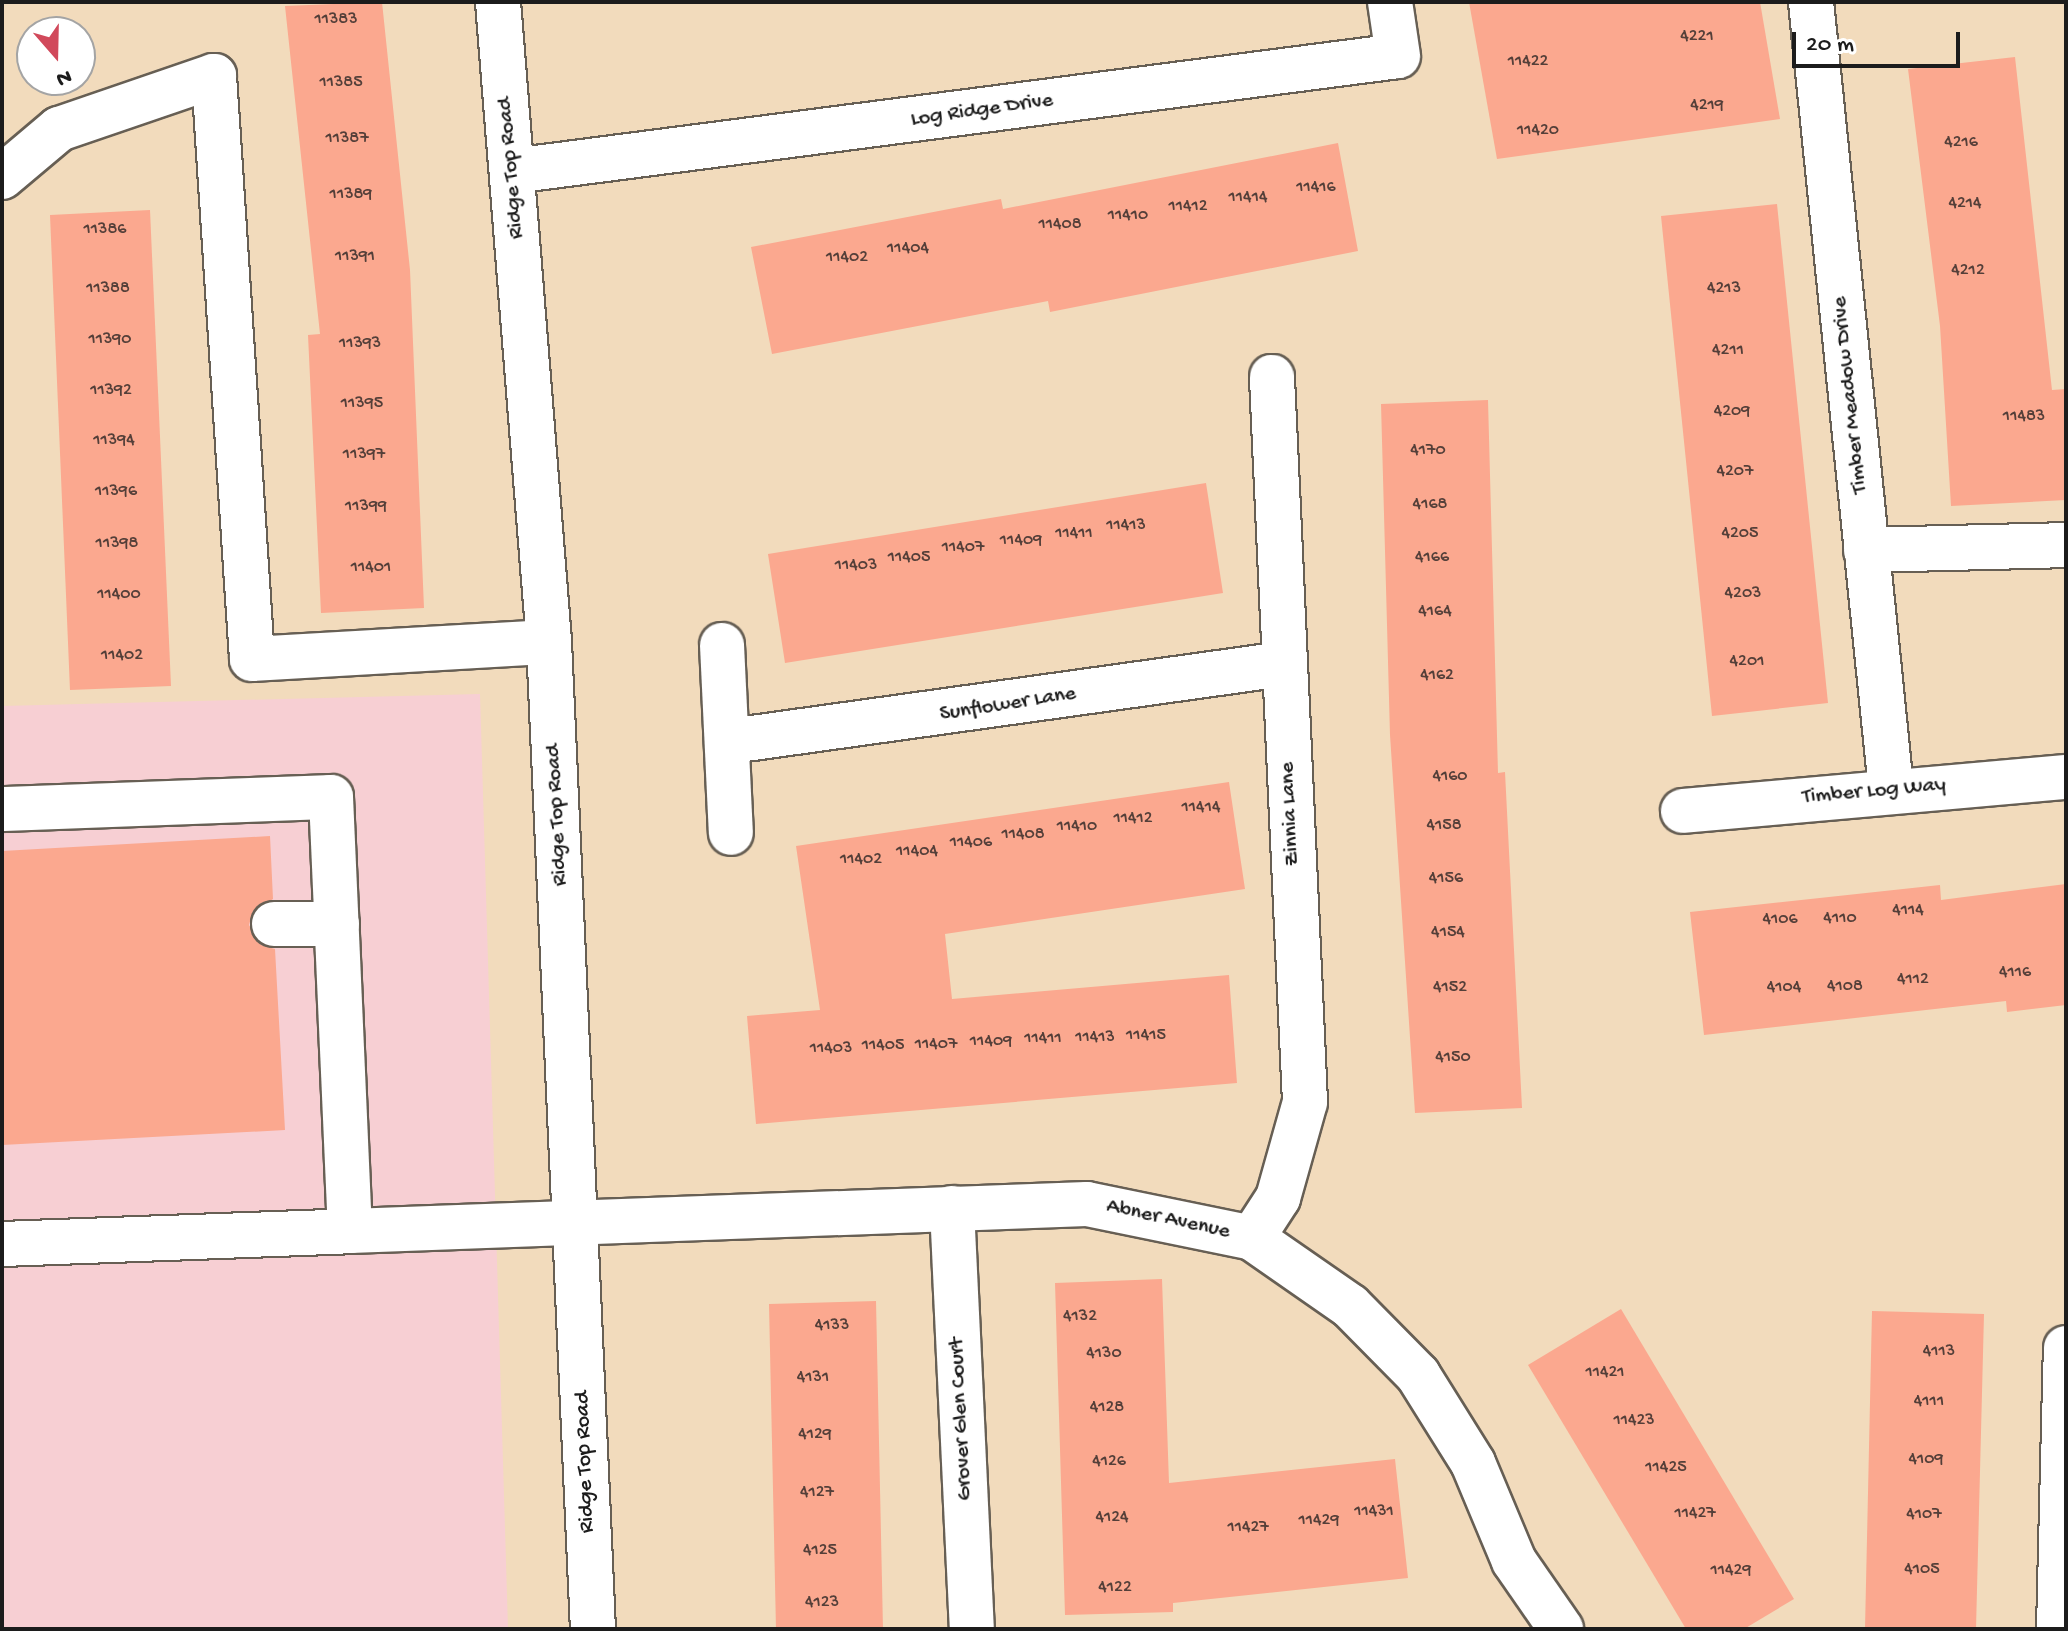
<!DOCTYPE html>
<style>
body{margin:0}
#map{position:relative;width:2068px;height:1631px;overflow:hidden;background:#f2dbbc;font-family:"Gochi Hand",sans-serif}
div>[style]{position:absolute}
.built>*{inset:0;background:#f7cfd3}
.building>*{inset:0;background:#fba88f}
.roads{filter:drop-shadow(2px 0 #675f54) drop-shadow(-2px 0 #675f54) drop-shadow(0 2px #675f54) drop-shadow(0 -2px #675f54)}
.minor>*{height:44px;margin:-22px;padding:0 22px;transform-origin:22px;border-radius:22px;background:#fff}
span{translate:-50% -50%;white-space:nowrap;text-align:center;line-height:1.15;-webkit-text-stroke:8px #fff;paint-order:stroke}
.number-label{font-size:18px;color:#543f39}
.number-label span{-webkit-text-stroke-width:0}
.street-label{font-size:22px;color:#1c1c1c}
.frame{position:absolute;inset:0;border:4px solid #1c1c1c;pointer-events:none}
.north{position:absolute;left:16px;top:16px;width:80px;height:80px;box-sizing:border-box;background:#fff;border:2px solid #a4a4a4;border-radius:50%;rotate:160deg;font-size:22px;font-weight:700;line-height:32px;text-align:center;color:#1c1c1c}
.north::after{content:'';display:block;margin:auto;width:28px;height:36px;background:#d1495b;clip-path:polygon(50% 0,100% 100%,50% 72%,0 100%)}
.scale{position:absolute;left:1792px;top:32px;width:168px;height:36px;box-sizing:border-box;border:4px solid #1c1c1c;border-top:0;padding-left:10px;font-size:24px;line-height:28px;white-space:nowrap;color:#1c1c1c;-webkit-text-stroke:6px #fff;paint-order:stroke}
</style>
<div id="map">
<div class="built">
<i style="clip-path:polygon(480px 694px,508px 1629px,2px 1629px,2px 706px)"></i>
</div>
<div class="building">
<i style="clip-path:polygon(382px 2px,410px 270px,424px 608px,321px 613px,308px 335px,320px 334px,285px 6px)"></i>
<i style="clip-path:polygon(1469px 2px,1760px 2px,1780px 119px,1497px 159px)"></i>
<i style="clip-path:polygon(2015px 57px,2052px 390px,2066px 389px,2066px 500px,1951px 506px,1940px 326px,1908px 69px)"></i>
<i style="clip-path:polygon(1338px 143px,1358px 251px,1050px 312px,1048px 301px,772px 354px,751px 247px,1001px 199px,1003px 209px)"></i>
<i style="clip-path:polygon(1777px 204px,1828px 703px,1712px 716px,1661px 216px)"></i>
<i style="clip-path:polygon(150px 210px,171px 686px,70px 690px,50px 215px)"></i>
<i style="clip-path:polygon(1488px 400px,1498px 773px,1505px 772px,1522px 1108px,1415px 1113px,1390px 735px,1381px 404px)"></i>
<i style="clip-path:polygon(1206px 483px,1223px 593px,785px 663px,768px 554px)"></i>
<i style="clip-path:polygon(1229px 782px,1245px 889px,945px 934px,952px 999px,1229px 975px,1237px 1083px,756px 1124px,747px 1016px,820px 1010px,796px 846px)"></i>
<i style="clip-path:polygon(270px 836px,273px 899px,253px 911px,249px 925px,261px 945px,275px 949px,285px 1130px,2px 1145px,2px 851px)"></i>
<i style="clip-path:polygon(2066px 884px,2066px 1005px,2007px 1012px,2006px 1001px,1704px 1035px,1690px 912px,1940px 885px,1941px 900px)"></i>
<i style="clip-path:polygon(1162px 1279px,1169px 1483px,1395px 1459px,1408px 1578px,1173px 1603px,1173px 1612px,1065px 1615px,1055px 1283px)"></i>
<i style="clip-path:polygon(876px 1301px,883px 1629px,776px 1629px,769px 1304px)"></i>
<i style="clip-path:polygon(1621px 1309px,1794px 1599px,1744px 1629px,1686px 1629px,1528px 1365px)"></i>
<i style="clip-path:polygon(1872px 1311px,1984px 1314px,1976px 1629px,1865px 1629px)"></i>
</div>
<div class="roads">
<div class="minor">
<i style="left:498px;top:2px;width:642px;rotate:85.44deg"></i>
<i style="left:549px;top:642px;width:988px;rotate:87.45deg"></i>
<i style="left:1811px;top:2px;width:790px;rotate:84.19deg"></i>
<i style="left:513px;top:171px;width:892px;rotate:-7.4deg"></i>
<i style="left:1398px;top:56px;width:55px;rotate:-98.4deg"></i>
<i style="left:2px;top:177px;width:75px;rotate:-40.1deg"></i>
<i style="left:59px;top:129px;width:164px;rotate:-18.9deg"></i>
<i style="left:214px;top:76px;width:584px;rotate:86.27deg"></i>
<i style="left:252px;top:659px;width:297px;rotate:-3.3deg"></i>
<i style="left:1866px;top:550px;width:200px;rotate:-1.4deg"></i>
<i style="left:722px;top:645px;width:188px;rotate:87.3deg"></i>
<i style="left:731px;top:741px;width:557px;rotate:-7.94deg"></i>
<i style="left:2px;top:809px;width:329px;rotate:-2.1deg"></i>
<i style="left:331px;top:797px;width:434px;rotate:87.5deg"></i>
<i style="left:350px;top:1231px;width:737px;rotate:-2.1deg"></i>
<i style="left:1087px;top:1204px;width:168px;rotate:11.6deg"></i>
<i style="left:1252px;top:1238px;width:119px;rotate:34.8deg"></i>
<i style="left:1350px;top:1306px;width:97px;rotate:45.4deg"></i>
<i style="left:1418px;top:1375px;width:104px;rotate:58deg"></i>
<i style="left:1473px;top:1463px;width:106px;rotate:67.3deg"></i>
<i style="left:1514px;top:1561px;width:83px;rotate:55.3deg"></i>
<i style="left:1683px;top:811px;width:385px;rotate:-5.1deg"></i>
<i style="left:274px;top:924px;width:63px"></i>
<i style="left:952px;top:1208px;width:421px;rotate:87.3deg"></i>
<i style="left:1252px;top:1238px;width:48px;rotate:-57deg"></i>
<i style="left:1278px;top:1198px;width:100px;rotate:-74.3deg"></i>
<i style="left:1305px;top:1102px;width:726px;rotate:-92.61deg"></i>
<i style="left:2px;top:1244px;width:348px;rotate:-2.1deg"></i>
<i style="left:2059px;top:1629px;width:281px;rotate:-88.6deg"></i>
</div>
</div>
<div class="number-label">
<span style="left:336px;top:20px">11383</span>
<span style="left:1697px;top:37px">4221</span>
<span style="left:1528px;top:62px">11422</span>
<span style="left:341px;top:83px">11385</span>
<span style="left:1707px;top:106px">4219</span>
<span style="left:1538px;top:131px">11420</span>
<span style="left:347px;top:139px">11387</span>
<span style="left:1961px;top:143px">4216</span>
<span style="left:1316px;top:188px">11416</span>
<span style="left:351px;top:195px">11389</span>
<span style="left:1248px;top:198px">11414</span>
<span style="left:1965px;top:204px">4214</span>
<span style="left:1188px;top:207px">11412</span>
<span style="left:1128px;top:216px">11410</span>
<span style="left:1060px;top:225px">11408</span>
<span style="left:105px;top:230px">11386</span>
<span style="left:908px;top:249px">11404</span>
<span style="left:355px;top:257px">11391</span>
<span style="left:847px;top:258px">11402</span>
<span style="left:1968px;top:271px">4212</span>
<span style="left:108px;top:289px">11388</span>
<span style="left:1724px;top:289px">4213</span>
<span style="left:110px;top:340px">11390</span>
<span style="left:360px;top:344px">11393</span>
<span style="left:1728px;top:351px">4211</span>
<span style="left:111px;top:391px">11392</span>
<span style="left:362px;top:404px">11395</span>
<span style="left:1732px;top:412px">4209</span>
<span style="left:2024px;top:417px">11483</span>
<span style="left:114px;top:441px">11394</span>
<span style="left:1428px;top:451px">4170</span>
<span style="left:364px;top:455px">11397</span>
<span style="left:1735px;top:472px">4207</span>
<span style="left:116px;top:492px">11396</span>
<span style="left:1430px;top:505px">4168</span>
<span style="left:366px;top:507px">11399</span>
<span style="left:1126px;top:526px">11413</span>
<span style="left:1074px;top:534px">11411</span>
<span style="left:1740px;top:534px">4205</span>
<span style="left:1021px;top:541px">11409</span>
<span style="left:117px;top:544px">11398</span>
<span style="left:963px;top:548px">11407</span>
<span style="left:909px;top:558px">11405</span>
<span style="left:1432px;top:558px">4166</span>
<span style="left:856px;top:566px">11403</span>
<span style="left:371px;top:568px">11401</span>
<span style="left:1743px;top:594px">4203</span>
<span style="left:119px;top:595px">11400</span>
<span style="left:1435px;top:612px">4164</span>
<span style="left:122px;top:656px">11402</span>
<span style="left:1747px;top:662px">4201</span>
<span style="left:1437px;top:676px">4162</span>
<span style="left:1450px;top:777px">4160</span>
<span style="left:1201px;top:808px">11414</span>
<span style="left:1133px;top:819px">11412</span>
<span style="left:1444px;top:826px">4158</span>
<span style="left:1077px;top:827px">11410</span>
<span style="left:1023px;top:835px">11408</span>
<span style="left:971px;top:843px">11406</span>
<span style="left:917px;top:852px">11404</span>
<span style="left:861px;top:860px">11402</span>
<span style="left:1446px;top:879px">4156</span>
<span style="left:1908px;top:911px">4114</span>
<span style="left:1840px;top:919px">4110</span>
<span style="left:1780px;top:920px">4106</span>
<span style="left:1448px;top:933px">4154</span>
<span style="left:2015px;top:973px">4116</span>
<span style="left:1913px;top:980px">4112</span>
<span style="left:1845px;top:987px">4108</span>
<span style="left:1450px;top:988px">4152</span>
<span style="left:1784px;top:988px">4104</span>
<span style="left:1146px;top:1036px">11415</span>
<span style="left:1095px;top:1038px">11413</span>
<span style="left:1043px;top:1039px">11411</span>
<span style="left:991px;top:1042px">11409</span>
<span style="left:936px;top:1045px">11407</span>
<span style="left:883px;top:1046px">11405</span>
<span style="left:831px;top:1049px">11403</span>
<span style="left:1453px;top:1058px">4150</span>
<span style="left:1080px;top:1317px">4132</span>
<span style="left:832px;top:1326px">4133</span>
<span style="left:1939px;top:1352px">4113</span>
<span style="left:1104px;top:1354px">4130</span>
<span style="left:1605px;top:1373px">11421</span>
<span style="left:813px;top:1378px">4131</span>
<span style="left:1929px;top:1402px">4111</span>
<span style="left:1107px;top:1408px">4128</span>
<span style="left:1634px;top:1421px">11423</span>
<span style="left:815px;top:1435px">4129</span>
<span style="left:1926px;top:1460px">4109</span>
<span style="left:1109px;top:1462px">4126</span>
<span style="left:1666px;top:1468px">11425</span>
<span style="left:817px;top:1493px">4127</span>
<span style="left:1374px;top:1512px">11431</span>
<span style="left:1695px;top:1514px">11427</span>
<span style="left:1924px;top:1515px">4107</span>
<span style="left:1112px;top:1518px">4124</span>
<span style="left:1319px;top:1521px">11429</span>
<span style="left:1248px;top:1528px">11427</span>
<span style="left:820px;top:1551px">4125</span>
<span style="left:1922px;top:1570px">4105</span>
<span style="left:1731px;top:1571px">11429</span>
<span style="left:1115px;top:1588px">4122</span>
<span style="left:822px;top:1603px">4123</span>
</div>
<div class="street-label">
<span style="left:982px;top:111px;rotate:-8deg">Log Ridge Drive</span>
<span style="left:512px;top:168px;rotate:-95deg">Ridge Top Road</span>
<span style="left:1851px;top:395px;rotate:-96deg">Timber Meadow Drive</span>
<span style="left:1008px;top:705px;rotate:-9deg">Sunflower Lane</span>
<span style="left:1874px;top:792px;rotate:-5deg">Timber Log Way</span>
<span style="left:1291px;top:814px;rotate:-93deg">Zinnia Lane</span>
<span style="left:558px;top:815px;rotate:-93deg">Ridge Top Road</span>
<span style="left:1168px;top:1220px;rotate:12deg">Abner Avenue</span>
<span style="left:962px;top:1419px;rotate:-93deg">Grover Glen Court</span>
<span style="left:586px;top:1462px;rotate:-92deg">Ridge Top Road</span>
</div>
<div class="frame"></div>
<div class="north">N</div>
<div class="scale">20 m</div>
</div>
